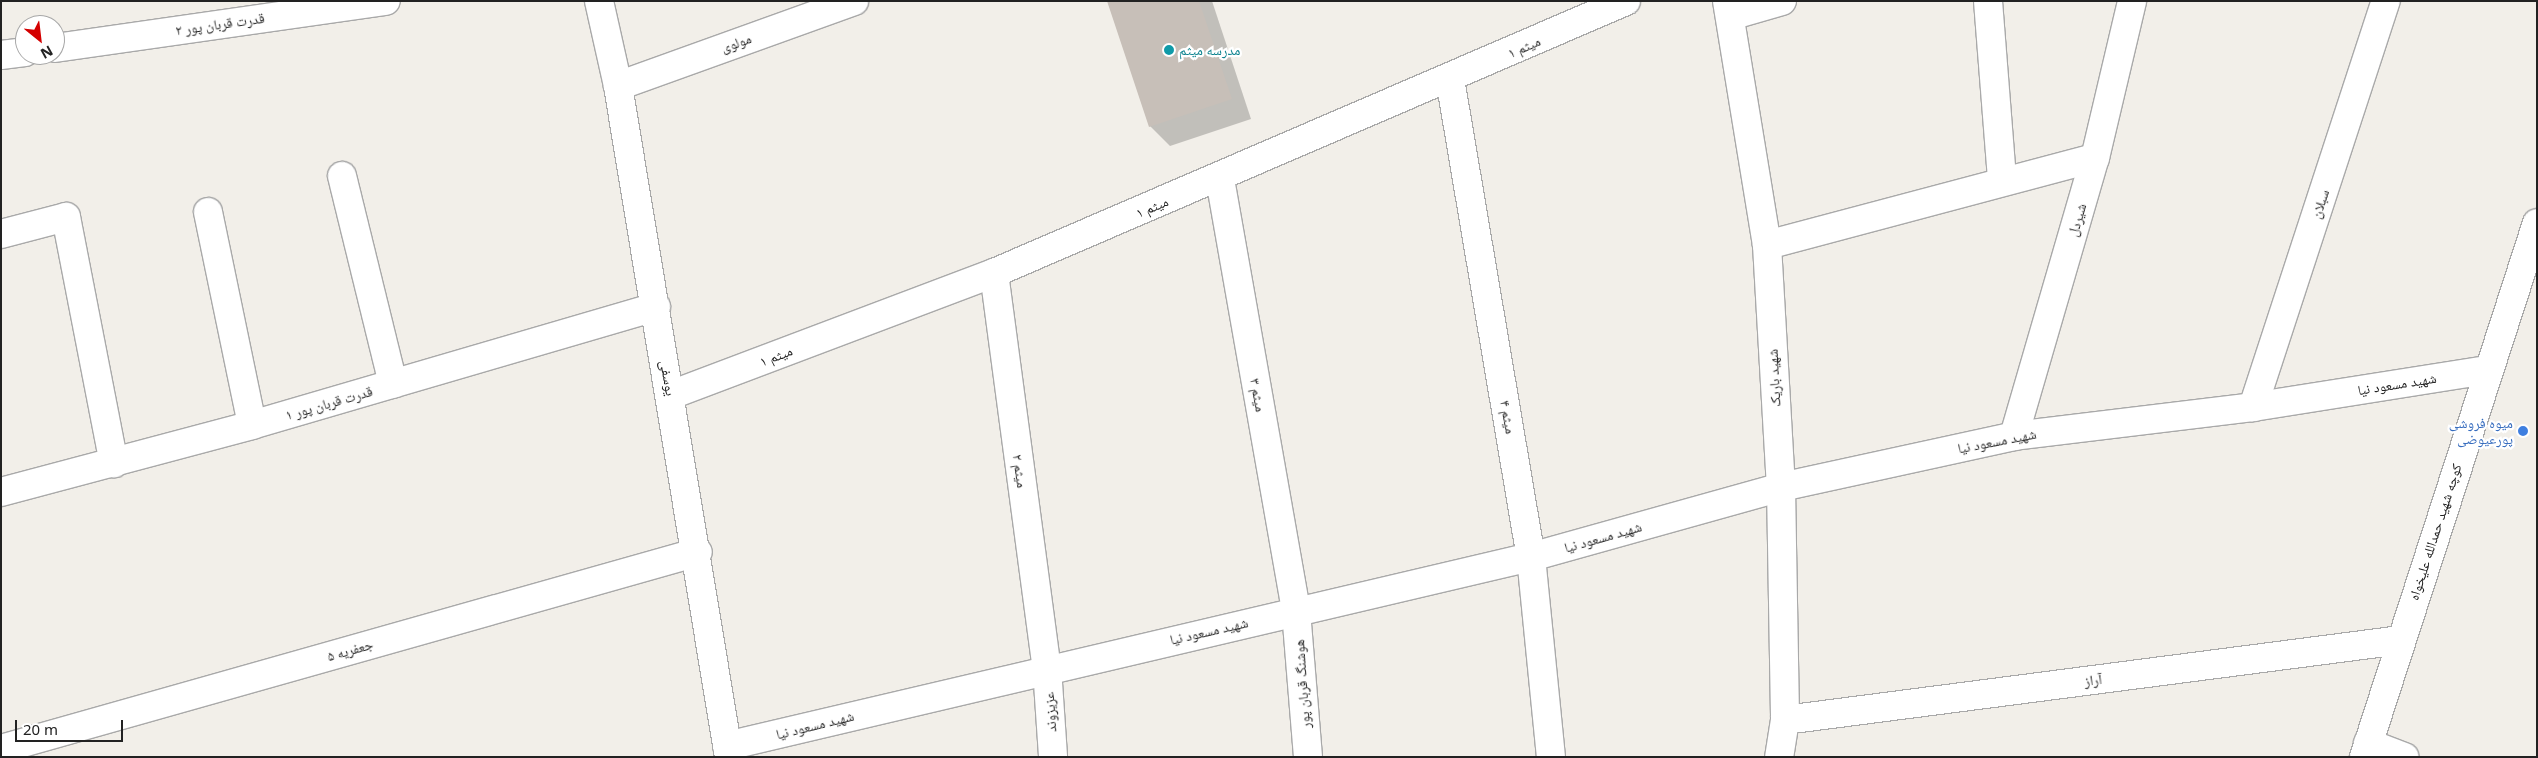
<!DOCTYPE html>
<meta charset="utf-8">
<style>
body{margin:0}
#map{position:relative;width:2538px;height:758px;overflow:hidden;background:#f2efe9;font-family:"Noto Sans","Noto Naskh Arabic",sans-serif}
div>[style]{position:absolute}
.shadow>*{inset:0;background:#0003}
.building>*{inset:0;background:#c7bfb8}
.roads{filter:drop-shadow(1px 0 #a9a9a9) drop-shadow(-1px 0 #a9a9a9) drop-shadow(0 1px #a9a9a9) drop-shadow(0 -1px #a9a9a9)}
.street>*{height:28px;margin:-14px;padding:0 14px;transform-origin:14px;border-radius:14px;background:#fff}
.dots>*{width:14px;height:14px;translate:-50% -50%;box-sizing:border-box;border:2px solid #fff;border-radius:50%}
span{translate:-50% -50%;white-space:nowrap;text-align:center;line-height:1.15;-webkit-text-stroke:4.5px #fff;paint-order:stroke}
.street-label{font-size:14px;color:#222}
.culture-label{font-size:14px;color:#0d838f}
.left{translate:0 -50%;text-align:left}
.shop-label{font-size:14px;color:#366cbe}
.right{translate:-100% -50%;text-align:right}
.frame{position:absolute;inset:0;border:2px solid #222;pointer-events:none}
.north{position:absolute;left:15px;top:15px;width:50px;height:50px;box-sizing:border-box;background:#fff;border:1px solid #a7a7a7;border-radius:50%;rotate:151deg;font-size:14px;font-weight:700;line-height:20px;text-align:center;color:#222}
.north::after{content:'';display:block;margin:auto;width:18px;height:22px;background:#d40000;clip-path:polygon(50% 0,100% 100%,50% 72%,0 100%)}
.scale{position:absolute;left:15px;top:720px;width:108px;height:22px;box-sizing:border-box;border:2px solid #222;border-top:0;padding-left:6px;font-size:15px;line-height:18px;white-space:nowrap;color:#222;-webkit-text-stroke:4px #fff;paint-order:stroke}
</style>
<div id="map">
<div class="shadow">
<i style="clip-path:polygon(1108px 1px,1212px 1px,1251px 119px,1170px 146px,1150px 126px)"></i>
</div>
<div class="building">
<i style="clip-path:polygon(1107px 1px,1199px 1px,1232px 99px,1149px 127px)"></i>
</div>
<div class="roads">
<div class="street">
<i style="left:599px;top:1px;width:87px;rotate:77.4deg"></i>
<i style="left:618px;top:86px;width:680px;rotate:80.61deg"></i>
<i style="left:1727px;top:1px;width:247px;rotate:80.7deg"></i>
<i style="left:1767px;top:245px;width:242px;rotate:86.7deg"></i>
<i style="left:1781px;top:487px;width:233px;rotate:89deg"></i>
<i style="left:1785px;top:720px;width:37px;rotate:99deg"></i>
<i style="left:1988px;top:1px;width:179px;rotate:85.5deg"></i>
<i style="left:1730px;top:16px;width:54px;rotate:-16.1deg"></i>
<i style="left:55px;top:48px;width:334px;rotate:-8.1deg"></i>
<i style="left:1px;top:55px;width:24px;rotate:-7deg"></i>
<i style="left:1450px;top:79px;width:485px;rotate:80.4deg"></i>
<i style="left:1531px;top:557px;width:201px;rotate:84.3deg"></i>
<i style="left:618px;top:86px;width:251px;rotate:-19.8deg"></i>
<i style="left:342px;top:176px;width:214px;rotate:76.2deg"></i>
<i style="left:1220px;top:179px;width:439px;rotate:80deg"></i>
<i style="left:1296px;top:611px;width:146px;rotate:85.3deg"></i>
<i style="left:208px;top:212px;width:217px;rotate:78.3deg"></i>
<i style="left:1px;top:234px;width:67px;rotate:-14.7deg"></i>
<i style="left:66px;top:217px;width:251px;rotate:79deg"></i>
<i style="left:1767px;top:245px;width:339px;rotate:-14.9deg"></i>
<i style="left:994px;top:273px;width:399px;rotate:82.4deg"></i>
<i style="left:1047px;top:668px;width:89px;rotate:86.1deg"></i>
<i style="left:671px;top:395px;width:345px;rotate:-20.7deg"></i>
<i style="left:994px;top:273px;width:688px;rotate:-23.29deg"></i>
<i style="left:2253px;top:407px;width:427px;rotate:-71.9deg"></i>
<i style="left:2014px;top:436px;width:290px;rotate:-73.8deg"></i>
<i style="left:2095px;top:158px;width:161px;rotate:-76.7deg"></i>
<i style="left:1px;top:492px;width:260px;rotate:-14.9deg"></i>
<i style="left:252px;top:425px;width:421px;rotate:-16.3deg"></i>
<i style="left:1785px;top:720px;width:621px;rotate:-7.4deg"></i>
<i style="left:2368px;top:743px;width:39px;rotate:21deg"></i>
<i style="left:727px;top:746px;width:826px;rotate:-13.23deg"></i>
<i style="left:1531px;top:557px;width:260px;rotate:-15.6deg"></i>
<i style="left:1781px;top:487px;width:239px;rotate:-12.3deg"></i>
<i style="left:2014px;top:436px;width:241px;rotate:-6.9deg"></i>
<i style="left:2253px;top:407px;width:237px;rotate:-9deg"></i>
<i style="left:1px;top:749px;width:724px;rotate:-15.78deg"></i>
<i style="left:2364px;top:757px;width:561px;rotate:-72.05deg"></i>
</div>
</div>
<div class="dots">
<i style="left:1169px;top:50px;background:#0f9aa8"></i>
<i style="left:2523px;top:431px;background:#3f7fe0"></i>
</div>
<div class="street-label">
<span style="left:220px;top:24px;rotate:-8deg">قدرت قربان پور ۲</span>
<span style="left:736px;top:43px;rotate:-20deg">مولوی</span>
<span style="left:1524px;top:47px;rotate:-24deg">میثم ۱</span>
<span style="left:2320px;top:204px;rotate:-72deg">سبلان</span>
<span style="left:1152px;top:207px;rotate:-23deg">میثم ۱</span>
<span style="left:2077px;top:220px;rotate:-74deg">شیردل</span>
<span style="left:776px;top:356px;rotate:-21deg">میثم ۱</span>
<span style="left:668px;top:378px;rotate:80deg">یوسفی</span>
<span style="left:1774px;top:378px;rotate:-93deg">شهید باریک</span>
<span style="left:2397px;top:384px;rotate:-9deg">شهید مسعود نیا</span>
<span style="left:1258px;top:395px;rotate:80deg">میثم ۳</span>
<span style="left:329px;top:403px;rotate:-16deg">قدرت قربان پور ۱</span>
<span style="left:1508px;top:417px;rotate:80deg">میثم ۴</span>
<span style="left:1997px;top:441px;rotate:-11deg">شهید مسعود نیا</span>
<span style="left:1020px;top:471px;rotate:82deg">میثم ۲</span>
<span style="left:2435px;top:532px;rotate:-72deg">کوچه شهید حمدالله علیخواه</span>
<span style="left:1603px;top:537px;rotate:-16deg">شهید مسعود نیا</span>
<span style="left:1209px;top:631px;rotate:-13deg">شهید مسعود نیا</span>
<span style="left:350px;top:650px;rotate:-16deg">جعفریه ۵</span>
<span style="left:2093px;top:680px;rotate:-7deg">آراز</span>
<span style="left:1302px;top:684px;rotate:-94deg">هوشنگ قربان پور</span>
<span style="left:1050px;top:712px;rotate:-94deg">عزیزوند</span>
<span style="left:815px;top:725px;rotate:-14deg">شهید مسعود نیا</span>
</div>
<div class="culture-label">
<span class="left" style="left:1179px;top:50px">مدرسه میثم</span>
</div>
<div class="shop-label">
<span class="right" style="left:2513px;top:431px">میوه فروشی<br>پورعیوضی</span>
</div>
<div class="frame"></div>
<div class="north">N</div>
<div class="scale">20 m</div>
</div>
